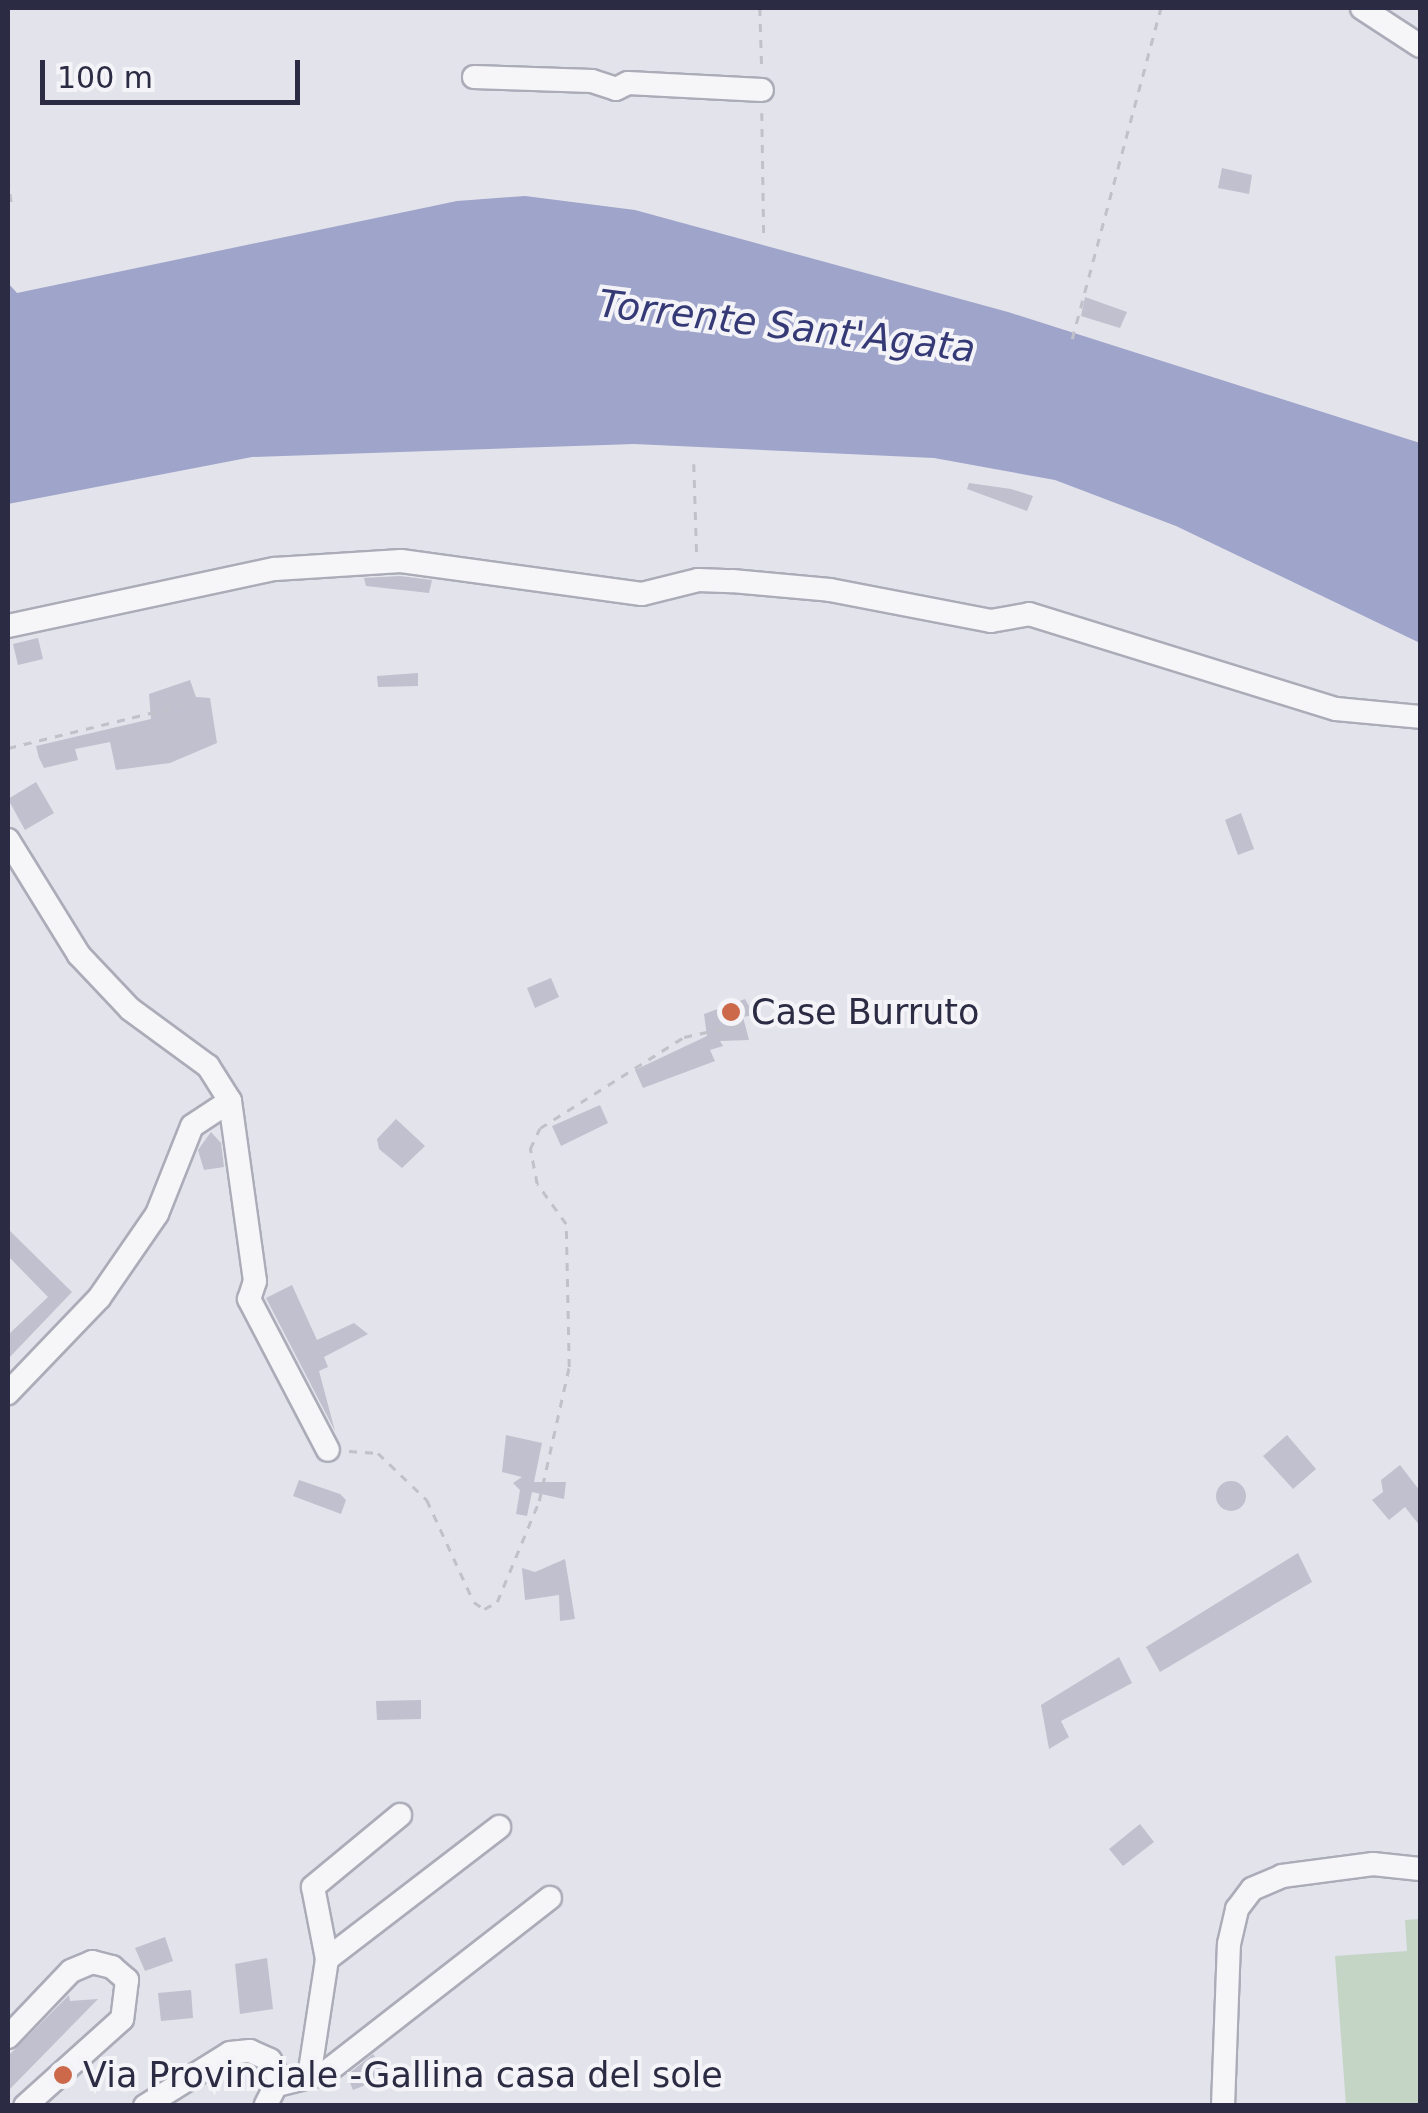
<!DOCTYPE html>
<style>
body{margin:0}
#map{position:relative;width:1428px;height:2113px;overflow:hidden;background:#e3e3eb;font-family:"DejaVu Sans",sans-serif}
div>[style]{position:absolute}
.green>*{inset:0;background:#c4d5c6}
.water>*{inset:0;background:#9fa4ca}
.building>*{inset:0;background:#c0c0ce}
.round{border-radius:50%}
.path>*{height:2.5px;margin-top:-1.25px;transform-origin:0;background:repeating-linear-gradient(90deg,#c1c1ca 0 8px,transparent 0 16px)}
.roads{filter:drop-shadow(2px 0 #acacb9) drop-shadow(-2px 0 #acacb9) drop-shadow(0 2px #acacb9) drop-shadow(0 -2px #acacb9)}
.minor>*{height:22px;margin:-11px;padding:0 11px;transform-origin:11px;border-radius:11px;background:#f6f6f9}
.dots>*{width:28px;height:28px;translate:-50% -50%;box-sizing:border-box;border:5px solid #f3f3f8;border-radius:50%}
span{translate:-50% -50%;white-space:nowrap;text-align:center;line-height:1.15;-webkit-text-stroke:8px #f3f3f8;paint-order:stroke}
.poi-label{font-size:35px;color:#2b2b43}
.left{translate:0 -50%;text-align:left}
.water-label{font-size:38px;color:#353a76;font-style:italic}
.frame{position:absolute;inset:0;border:10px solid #2b2b43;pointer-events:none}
.scale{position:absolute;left:40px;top:60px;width:260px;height:45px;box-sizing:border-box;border:5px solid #2b2b43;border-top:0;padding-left:12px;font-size:30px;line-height:35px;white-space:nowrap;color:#2b2b43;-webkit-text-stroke:8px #f3f3f8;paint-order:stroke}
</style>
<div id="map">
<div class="green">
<i style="clip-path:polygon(1420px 1919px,1420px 2105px,1346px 2105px,1335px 1956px,1407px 1951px,1405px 1920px)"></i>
</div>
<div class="water">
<i style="clip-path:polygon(525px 196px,635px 210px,1008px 312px,1420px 443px,1420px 643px,1176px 526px,1055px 480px,934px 458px,634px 444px,252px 457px,8px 504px,8px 283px,17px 293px,457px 201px)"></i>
</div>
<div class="building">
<i style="clip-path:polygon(1222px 168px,1252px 175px,1249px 194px,1218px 188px)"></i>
<i style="clip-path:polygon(1085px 297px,1127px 312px,1120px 328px,1081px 316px)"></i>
<i style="clip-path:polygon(969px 483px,1011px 489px,1033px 496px,1027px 511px,967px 489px)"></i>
<i style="clip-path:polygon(400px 576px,432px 580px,429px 593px,366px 586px,364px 578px)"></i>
<i style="clip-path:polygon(38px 638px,43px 659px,18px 665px,13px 644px)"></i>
<i style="clip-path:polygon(418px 673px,418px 686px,378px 687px,377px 676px)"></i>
<i style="clip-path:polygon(190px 680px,196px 697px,210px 698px,217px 743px,170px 763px,116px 770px,110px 742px,75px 749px,78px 760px,44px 768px,39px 758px,36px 746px,151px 719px,149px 694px)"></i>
<i style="clip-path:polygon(36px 782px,54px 813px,25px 830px,8px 799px)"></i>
<i style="clip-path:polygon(1241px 813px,1254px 849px,1238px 855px,1225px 820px)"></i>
<i style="clip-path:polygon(551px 978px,559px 997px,535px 1008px,527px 988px)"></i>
<i style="clip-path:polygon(745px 999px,754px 1015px,743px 1017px,749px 1040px,720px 1041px,723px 1046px,710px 1050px,715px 1061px,643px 1088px,635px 1070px,707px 1036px,704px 1014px)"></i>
<i style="clip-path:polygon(600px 1105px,608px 1123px,561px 1146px,552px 1126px)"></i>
<i style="clip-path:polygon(396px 1119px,425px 1146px,402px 1168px,379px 1149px,377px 1139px)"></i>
<i style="clip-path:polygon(211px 1132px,221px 1143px,224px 1167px,204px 1170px,198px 1150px)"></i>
<i style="clip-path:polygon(8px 1229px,72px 1292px,8px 1359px,8px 1335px,48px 1297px,8px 1256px)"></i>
<i style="clip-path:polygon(292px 1285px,317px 1340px,354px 1323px,368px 1334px,324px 1357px,328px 1367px,319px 1371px,335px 1431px,266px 1298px)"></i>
<i style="clip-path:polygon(506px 1435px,542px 1443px,534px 1482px,566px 1482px,564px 1499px,532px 1492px,527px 1516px,516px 1514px,520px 1490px,513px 1483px,522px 1477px,502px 1472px)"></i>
<i style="clip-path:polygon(1287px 1435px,1316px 1469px,1293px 1489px,1263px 1456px)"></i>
<i style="clip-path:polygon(1400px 1465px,1420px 1491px,1420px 1526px,1405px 1507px,1389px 1520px,1372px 1500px,1383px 1492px,1381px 1480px)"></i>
<i style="clip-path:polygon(299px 1480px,340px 1494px,346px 1500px,341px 1514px,293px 1496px)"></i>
<i class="round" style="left:1216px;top:1481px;width:30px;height:30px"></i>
<i style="clip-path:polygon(1298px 1553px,1312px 1582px,1160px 1672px,1146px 1647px)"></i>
<i style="clip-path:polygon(565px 1559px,575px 1619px,560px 1621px,559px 1595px,525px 1600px,522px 1568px,535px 1572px)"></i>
<i style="clip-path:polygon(1119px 1657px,1132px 1683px,1061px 1721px,1069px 1737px,1049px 1749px,1041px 1705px)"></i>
<i style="clip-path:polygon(421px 1700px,421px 1719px,377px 1720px,376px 1701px)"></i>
<i style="clip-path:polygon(1140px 1824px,1154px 1842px,1123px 1866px,1109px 1849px)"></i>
<i style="clip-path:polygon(165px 1937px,173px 1961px,145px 1971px,135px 1948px)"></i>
<i style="clip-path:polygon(267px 1958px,273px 2009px,240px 2014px,235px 1964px)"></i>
<i style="clip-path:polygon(191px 1990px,193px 2018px,161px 2021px,158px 1993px)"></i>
<i style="clip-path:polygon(69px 1995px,70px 2001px,98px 1999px,8px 2091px,8px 2056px)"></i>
<i style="clip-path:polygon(373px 2054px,388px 2076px,353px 2090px,347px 2075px)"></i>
</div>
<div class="path">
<i style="left:760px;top:8px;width:62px;rotate:88.2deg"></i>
<i style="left:762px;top:113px;width:127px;rotate:89.1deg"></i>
<i style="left:8px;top:178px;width:30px;rotate:82deg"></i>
<i style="left:1072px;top:339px;width:343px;rotate:-75deg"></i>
<i style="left:694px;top:464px;width:94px;rotate:88.2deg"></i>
<i style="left:8px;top:748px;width:180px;rotate:-13.8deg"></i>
<i style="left:349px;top:1451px;width:29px;rotate:4deg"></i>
<i style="left:378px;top:1453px;width:68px;rotate:43.8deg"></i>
<i style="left:427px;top:1500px;width:112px;rotate:65.3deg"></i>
<i style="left:474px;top:1602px;width:12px;rotate:35deg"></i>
<i style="left:484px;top:1609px;width:15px;rotate:-28deg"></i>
<i style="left:497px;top:1602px;width:109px;rotate:-67.4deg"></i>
<i style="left:539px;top:1501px;width:137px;rotate:-77.4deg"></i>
<i style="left:569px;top:1367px;width:143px;rotate:-91.2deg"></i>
<i style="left:566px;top:1224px;width:49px;rotate:-125.9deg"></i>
<i style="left:537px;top:1184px;width:36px;rotate:-101deg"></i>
<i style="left:530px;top:1149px;width:23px;rotate:-65deg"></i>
<i style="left:540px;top:1128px;width:170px;rotate:-32.3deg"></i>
<i style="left:684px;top:1037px;width:56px;rotate:-12.3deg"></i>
</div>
<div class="roads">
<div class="minor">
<i style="left:1362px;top:8px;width:69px;rotate:33.2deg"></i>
<i style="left:474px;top:77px;width:118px;rotate:1.9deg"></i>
<i style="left:592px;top:81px;width:25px;rotate:18deg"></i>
<i style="left:616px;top:89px;width:13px;rotate:-27deg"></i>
<i style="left:628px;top:83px;width:134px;rotate:3deg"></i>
<i style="left:8px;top:626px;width:273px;rotate:-12.1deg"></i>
<i style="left:275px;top:569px;width:126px;rotate:-3.6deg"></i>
<i style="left:401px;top:561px;width:243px;rotate:7.8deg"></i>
<i style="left:642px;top:594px;width:58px;rotate:-14deg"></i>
<i style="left:698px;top:580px;width:34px;rotate:2deg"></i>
<i style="left:732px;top:581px;width:98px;rotate:5.2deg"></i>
<i style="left:830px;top:590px;width:164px;rotate:10.9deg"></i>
<i style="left:991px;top:621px;width:39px;rotate:-10deg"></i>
<i style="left:1029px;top:614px;width:321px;rotate:17.2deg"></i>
<i style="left:1336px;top:709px;width:84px;rotate:5.4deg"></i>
<i style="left:8px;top:840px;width:135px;rotate:58.3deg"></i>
<i style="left:79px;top:955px;width:74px;rotate:46.6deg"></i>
<i style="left:130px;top:1009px;width:97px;rotate:36.2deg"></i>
<i style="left:208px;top:1066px;width:41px;rotate:57.8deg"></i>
<i style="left:230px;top:1101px;width:45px;rotate:146.7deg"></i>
<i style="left:192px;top:1126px;width:95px;rotate:111.7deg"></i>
<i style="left:157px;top:1214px;width:102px;rotate:124.6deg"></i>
<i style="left:99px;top:1298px;width:132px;rotate:133.8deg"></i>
<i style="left:230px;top:1101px;width:182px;rotate:82.1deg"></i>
<i style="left:255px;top:1281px;width:19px;rotate:108deg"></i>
<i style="left:249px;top:1299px;width:170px;rotate:62.4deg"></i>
<i style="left:327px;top:1959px;width:217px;rotate:-37.5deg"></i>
<i style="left:8px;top:2037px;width:91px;rotate:-46.3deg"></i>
<i style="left:71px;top:1971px;width:23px;rotate:-23deg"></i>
<i style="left:92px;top:1962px;width:21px;rotate:14deg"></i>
<i style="left:112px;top:1967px;width:20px;rotate:41deg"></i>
<i style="left:127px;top:1980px;width:39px;rotate:97deg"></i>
<i style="left:122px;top:2019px;width:130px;rotate:138.1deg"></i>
<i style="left:309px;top:2077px;width:119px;rotate:-81.3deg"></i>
<i style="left:327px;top:1959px;width:73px;rotate:-101deg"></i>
<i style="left:313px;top:1887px;width:113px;rotate:-39.6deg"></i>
<i style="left:277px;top:2085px;width:49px;rotate:-14deg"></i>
<i style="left:325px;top:2073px;width:285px;rotate:-37.9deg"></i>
<i style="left:145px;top:2106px;width:100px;rotate:-31.9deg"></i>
<i style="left:230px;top:2053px;width:20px;rotate:-6deg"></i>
<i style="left:250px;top:2051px;width:22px;rotate:24deg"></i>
<i style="left:270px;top:2060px;width:21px;rotate:65deg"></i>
<i style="left:279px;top:2079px;width:30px;rotate:117deg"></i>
<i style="left:1223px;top:2106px;width:162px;rotate:-87.9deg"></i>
<i style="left:1229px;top:1944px;width:36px;rotate:-77deg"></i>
<i style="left:1237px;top:1909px;width:25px;rotate:-53deg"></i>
<i style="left:1252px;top:1889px;width:33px;rotate:-23deg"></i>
<i style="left:1282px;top:1876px;width:92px;rotate:-7.5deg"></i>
<i style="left:1373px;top:1864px;width:47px;rotate:6.1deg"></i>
</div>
</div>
<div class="dots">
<i style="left:731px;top:1012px;background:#cc694b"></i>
<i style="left:63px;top:2075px;background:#cc694b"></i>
</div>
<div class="poi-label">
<span class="left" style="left:751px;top:1012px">Case Burruto</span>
<span class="left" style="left:83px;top:2075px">Via Provinciale -Gallina casa del sole</span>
</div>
<div class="water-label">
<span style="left:787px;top:327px;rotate:7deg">Torrente Sant'Agata</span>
</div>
<div class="frame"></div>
<div class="scale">100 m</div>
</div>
